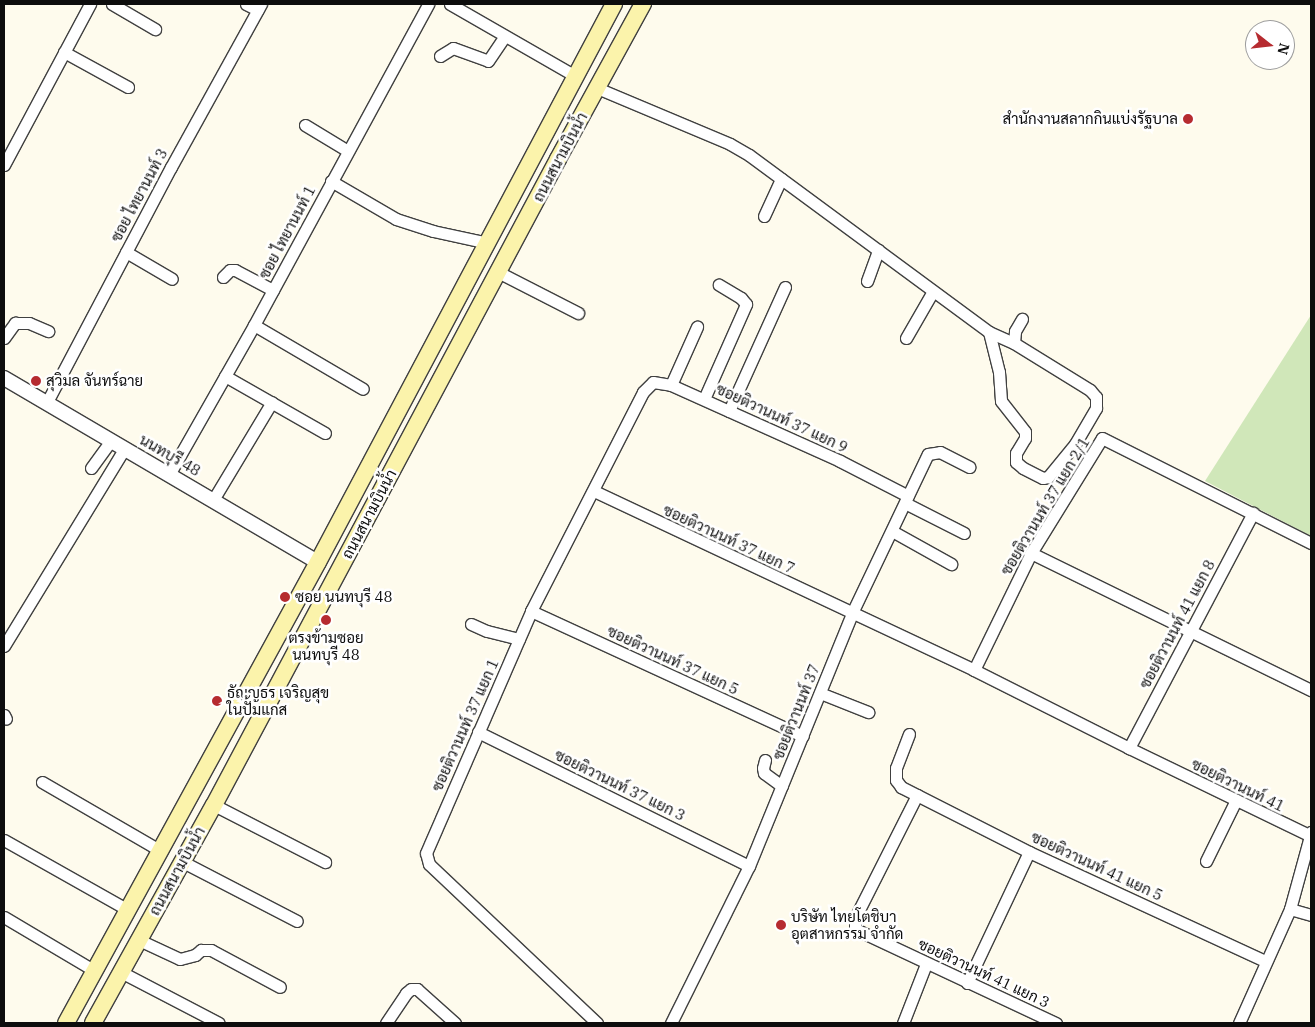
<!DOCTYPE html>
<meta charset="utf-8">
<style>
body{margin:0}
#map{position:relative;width:1315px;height:1027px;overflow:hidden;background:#fefbed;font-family:"IBM Plex Serif",Sarabun,serif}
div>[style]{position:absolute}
.green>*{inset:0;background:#d0e7b9}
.roads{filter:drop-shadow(1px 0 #404040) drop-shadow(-1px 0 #404040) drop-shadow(0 1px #404040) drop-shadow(0 -1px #404040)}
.minor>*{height:11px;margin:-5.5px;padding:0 5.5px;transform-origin:5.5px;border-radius:5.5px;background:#fff}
.tertiary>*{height:14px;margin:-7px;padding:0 7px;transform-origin:7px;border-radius:7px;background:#fff}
.secondary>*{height:16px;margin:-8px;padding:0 8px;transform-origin:8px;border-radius:8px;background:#fbf3ab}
.dots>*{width:14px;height:14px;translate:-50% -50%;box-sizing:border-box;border:2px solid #fff;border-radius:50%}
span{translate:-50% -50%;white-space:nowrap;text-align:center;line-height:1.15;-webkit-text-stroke:5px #fff;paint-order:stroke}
.poi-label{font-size:15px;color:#0d0d0d}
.right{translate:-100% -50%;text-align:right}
.left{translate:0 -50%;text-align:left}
.street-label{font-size:15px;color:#0d0d0d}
.frame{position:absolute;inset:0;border:5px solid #0d0d0d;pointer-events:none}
.north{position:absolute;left:1245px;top:20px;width:50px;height:50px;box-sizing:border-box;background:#fff;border:1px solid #9e9e9e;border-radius:50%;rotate:106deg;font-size:14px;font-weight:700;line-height:20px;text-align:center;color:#0d0d0d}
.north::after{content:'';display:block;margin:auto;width:18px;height:22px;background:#b62b30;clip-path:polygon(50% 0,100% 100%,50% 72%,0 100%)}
</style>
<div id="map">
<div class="green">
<i style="clip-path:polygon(1311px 315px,1311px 536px,1205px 481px)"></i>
</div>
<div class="roads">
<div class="minor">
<i style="left:112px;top:4px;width:50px;rotate:30.2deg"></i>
<i style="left:246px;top:4px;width:13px;rotate:27deg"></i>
<i style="left:450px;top:4px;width:146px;rotate:29.9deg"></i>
<i style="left:64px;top:52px;width:73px;rotate:28.7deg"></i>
<i style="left:440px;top:56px;width:15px;rotate:-32deg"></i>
<i style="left:453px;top:48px;width:37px;rotate:20deg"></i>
<i style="left:488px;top:61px;width:30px;rotate:-56deg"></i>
<i style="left:597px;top:88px;width:144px;rotate:22.8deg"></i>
<i style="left:730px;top:144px;width:22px;rotate:30deg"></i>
<i style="left:749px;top:155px;width:298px;rotate:36.4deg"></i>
<i style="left:989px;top:332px;width:27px;rotate:24deg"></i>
<i style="left:305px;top:125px;width:50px;rotate:31.2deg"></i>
<i style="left:4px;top:165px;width:183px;rotate:-61.9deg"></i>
<i style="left:331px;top:181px;width:75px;rotate:30.3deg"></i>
<i style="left:396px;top:219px;width:39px;rotate:18deg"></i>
<i style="left:433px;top:231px;width:56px;rotate:12.3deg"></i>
<i style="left:764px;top:216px;width:41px;rotate:-65.3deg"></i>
<i style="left:126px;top:252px;width:53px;rotate:30.4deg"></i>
<i style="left:498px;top:272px;width:90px;rotate:27.1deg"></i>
<i style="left:223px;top:277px;width:10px;rotate:-45deg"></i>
<i style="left:230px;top:270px;width:5px"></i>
<i style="left:235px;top:270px;width:43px;rotate:27.8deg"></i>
<i style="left:867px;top:281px;width:33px;rotate:-70deg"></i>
<i style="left:254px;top:325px;width:126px;rotate:30.4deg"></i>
<i style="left:989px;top:332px;width:41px;rotate:76deg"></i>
<i style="left:999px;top:372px;width:29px;rotate:86deg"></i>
<i style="left:1001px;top:401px;width:39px;rotate:52deg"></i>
<i style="left:1025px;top:432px;width:6px;rotate:90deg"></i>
<i style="left:1025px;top:438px;width:17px;rotate:121deg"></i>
<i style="left:1016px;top:453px;width:9px;rotate:90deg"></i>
<i style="left:1016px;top:462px;width:9px;rotate:41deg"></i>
<i style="left:1023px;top:468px;width:22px;rotate:27deg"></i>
<i style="left:1043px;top:478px;width:5px;rotate:-11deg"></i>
<i style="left:1048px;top:477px;width:43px;rotate:-50.7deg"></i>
<i style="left:1075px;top:444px;width:42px;rotate:-59.7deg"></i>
<i style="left:1096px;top:408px;width:11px;rotate:-90deg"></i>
<i style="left:1096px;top:397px;width:9px;rotate:-131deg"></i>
<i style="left:1090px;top:390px;width:89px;rotate:-148.3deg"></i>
<i style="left:1014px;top:343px;width:12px;rotate:-85deg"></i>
<i style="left:1015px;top:331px;width:14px;rotate:-60deg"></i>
<i style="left:4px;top:338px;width:19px;rotate:-54deg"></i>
<i style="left:15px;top:323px;width:14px"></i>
<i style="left:29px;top:323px;width:21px;rotate:23deg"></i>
<i style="left:906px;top:338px;width:54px;rotate:-60.1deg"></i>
<i style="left:225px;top:376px;width:115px;rotate:29.7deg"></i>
<i style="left:671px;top:385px;width:64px;rotate:-65.9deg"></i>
<i style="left:704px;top:399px;width:104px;rotate:-66.1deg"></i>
<i style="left:746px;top:304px;width:8px;rotate:-130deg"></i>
<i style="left:741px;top:298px;width:26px;rotate:-149deg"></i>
<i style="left:47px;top:402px;width:266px;rotate:-62.2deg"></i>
<i style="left:171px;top:167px;width:186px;rotate:-61.1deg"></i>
<i style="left:729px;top:411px;width:136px;rotate:-65.7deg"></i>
<i style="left:91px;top:468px;width:34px;rotate:-54deg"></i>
<i style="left:170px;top:473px;width:170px;rotate:-60.4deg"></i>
<i style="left:254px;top:325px;width:365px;rotate:-61.5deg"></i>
<i style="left:594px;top:491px;width:420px;rotate:25.2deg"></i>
<i style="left:974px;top:670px;width:174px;rotate:26.7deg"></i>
<i style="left:1129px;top:748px;width:200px;rotate:25.8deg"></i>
<i style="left:213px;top:500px;width:114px;rotate:-59deg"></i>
<i style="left:905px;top:503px;width:66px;rotate:27deg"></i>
<i style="left:892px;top:531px;width:68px;rotate:29.2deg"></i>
<i style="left:1031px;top:553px;width:312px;rotate:26.1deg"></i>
<i style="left:531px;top:611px;width:299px;rotate:24.7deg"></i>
<i style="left:471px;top:624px;width:17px;rotate:24deg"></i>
<i style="left:487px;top:631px;width:33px;rotate:14deg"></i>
<i style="left:4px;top:646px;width:232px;rotate:-58.6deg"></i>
<i style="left:974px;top:670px;width:130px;rotate:-64deg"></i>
<i style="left:1031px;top:553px;width:135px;rotate:-58.3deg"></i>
<i style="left:1102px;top:438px;width:234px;rotate:26.7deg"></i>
<i style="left:820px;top:693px;width:52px;rotate:21.6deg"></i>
<i style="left:4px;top:715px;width:4px;rotate:63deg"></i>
<i style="left:478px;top:732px;width:302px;rotate:26.3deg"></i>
<i style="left:909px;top:734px;width:36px;rotate:111deg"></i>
<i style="left:896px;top:768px;width:12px;rotate:90deg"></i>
<i style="left:896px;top:780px;width:9px;rotate:54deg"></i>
<i style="left:901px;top:787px;width:144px;rotate:26.9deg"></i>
<i style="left:1029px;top:852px;width:260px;rotate:24.8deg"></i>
<i style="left:1129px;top:748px;width:266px;rotate:-62.2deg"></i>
<i style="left:765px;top:760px;width:8px;rotate:104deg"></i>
<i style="left:763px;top:768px;width:5px;rotate:79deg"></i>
<i style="left:764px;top:773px;width:22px;rotate:36deg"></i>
<i style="left:42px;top:782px;width:138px;rotate:30.1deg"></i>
<i style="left:917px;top:795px;width:138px;rotate:116.8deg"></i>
<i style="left:855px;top:918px;width:11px;rotate:90deg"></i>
<i style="left:855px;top:929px;width:222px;rotate:25.1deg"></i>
<i style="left:214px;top:805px;width:125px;rotate:27.2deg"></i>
<i style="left:4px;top:840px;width:142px;rotate:29.4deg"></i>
<i style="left:1206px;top:861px;width:68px;rotate:-63.8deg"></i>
<i style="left:183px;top:862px;width:128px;rotate:27.4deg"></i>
<i style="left:1290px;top:909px;width:22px;rotate:16deg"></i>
<i style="left:4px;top:917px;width:106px;rotate:30.7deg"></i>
<i style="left:139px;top:940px;width:45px;rotate:24.9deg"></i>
<i style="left:180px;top:959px;width:16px;rotate:-15deg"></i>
<i style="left:195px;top:955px;width:8px;rotate:-40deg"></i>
<i style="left:201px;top:950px;width:10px"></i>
<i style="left:211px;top:950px;width:78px;rotate:28.2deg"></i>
<i style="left:121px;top:972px;width:110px;rotate:27.5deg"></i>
<i style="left:967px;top:983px;width:145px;rotate:-64.7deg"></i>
<i style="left:386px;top:1023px;width:36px;rotate:-56deg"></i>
<i style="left:406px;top:993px;width:6px;rotate:-39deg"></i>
<i style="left:411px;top:989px;width:6px"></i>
<i style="left:417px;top:989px;width:51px;rotate:41.8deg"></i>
<i style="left:597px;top:1023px;width:231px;rotate:-136.6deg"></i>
<i style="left:429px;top:864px;width:11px;rotate:-105deg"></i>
<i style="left:426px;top:853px;width:264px;rotate:-66.5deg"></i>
<i style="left:531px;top:611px;width:246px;rotate:-62.9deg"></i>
<i style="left:643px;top:392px;width:14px;rotate:-45deg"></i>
<i style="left:653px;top:382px;width:18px;rotate:9deg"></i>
<i style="left:671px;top:385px;width:185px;rotate:24.2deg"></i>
<i style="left:840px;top:461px;width:76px;rotate:27.2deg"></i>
<i style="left:671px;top:1023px;width:175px;rotate:-63.6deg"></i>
<i style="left:749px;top:866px;width:273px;rotate:-67.8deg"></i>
<i style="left:852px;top:613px;width:176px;rotate:-64.5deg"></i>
<i style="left:928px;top:454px;width:12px;rotate:-9deg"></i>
<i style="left:940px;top:452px;width:33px;rotate:27deg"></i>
<i style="left:903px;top:1023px;width:63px;rotate:-68.7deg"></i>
<i style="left:1239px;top:1023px;width:125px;rotate:-65.9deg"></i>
<i style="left:1290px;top:909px;width:80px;rotate:-74.7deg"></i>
</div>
<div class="tertiary">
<i style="left:4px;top:378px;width:364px;rotate:30.4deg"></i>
</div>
<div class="secondary">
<i style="left:66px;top:1023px;width:525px;rotate:-61.34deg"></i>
<i style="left:318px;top:562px;width:632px;rotate:-62.06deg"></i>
<i style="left:93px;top:1023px;width:249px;rotate:-61deg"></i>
<i style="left:214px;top:805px;width:732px;rotate:-61.96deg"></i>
<i style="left:558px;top:159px;width:177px;rotate:-61.3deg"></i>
</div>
</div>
<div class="dots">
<i style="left:1188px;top:119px;background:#b62b30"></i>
<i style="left:36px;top:381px;background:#b62b30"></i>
<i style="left:285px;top:597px;background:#b62b30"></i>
<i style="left:326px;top:620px;background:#b62b30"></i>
<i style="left:217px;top:701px;background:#b62b30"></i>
<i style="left:781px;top:925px;background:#b62b30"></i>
</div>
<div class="poi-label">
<span class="right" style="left:1178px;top:119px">สำนักงานสลากกินแบ่งรัฐบาล</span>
<span class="left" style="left:46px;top:381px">สุวิมล จันทร์ฉาย</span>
<span class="left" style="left:295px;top:597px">ซอย นนทบุรี 48</span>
<span style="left:326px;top:646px">ตรงข้ามซอย<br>นนทบุรี 48</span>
<span class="left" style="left:227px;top:701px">ธัญญธร เจริญสุข<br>ในปั้มแกส</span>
<span class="left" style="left:791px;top:925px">บริษัท ไทยโตชิบา<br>อุตสาหกรรม จำกัด</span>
</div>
<div class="street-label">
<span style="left:560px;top:157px;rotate:-62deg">ถนนสนามบินน้ำ</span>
<span style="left:139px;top:195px;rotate:-62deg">ซอย ไทยานนท์ 3</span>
<span style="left:287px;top:232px;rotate:-62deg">ซอย ไทยานนท์ 1</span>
<span style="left:782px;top:418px;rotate:25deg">ซอยติวานนท์ 37 แยก 9</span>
<span style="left:170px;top:455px;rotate:30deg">นนทบุรี 48</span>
<span style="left:1045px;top:506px;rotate:-59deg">ซอยติวานนท์ 37 แยก 2/1</span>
<span style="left:369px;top:514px;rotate:-62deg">ถนนสนามบินน้ำ</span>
<span style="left:729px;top:539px;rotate:25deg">ซอยติวานนท์ 37 แยก 7</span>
<span style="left:1177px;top:624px;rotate:-62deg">ซอยติวานนท์ 41 แยก 8</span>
<span style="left:673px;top:660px;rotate:25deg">ซอยติวานนท์ 37 แยก 5</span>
<span style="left:796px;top:712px;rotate:-68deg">ซอยติวานนท์ 37</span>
<span style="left:465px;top:725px;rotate:-66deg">ซอยติวานนท์ 37 แยก 1</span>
<span style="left:620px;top:785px;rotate:26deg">ซอยติวานนท์ 37 แยก 3</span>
<span style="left:1238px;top:785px;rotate:26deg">ซอยติวานนท์ 41</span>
<span style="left:1097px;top:866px;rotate:25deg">ซอยติวานนท์ 41 แยก 5</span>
<span style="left:177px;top:871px;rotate:-61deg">ถนนสนามบินน้ำ</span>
<span style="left:984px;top:973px;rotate:25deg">ซอยติวานนท์ 41 แยก 3</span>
</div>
<div class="frame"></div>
<div class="north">N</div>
</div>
